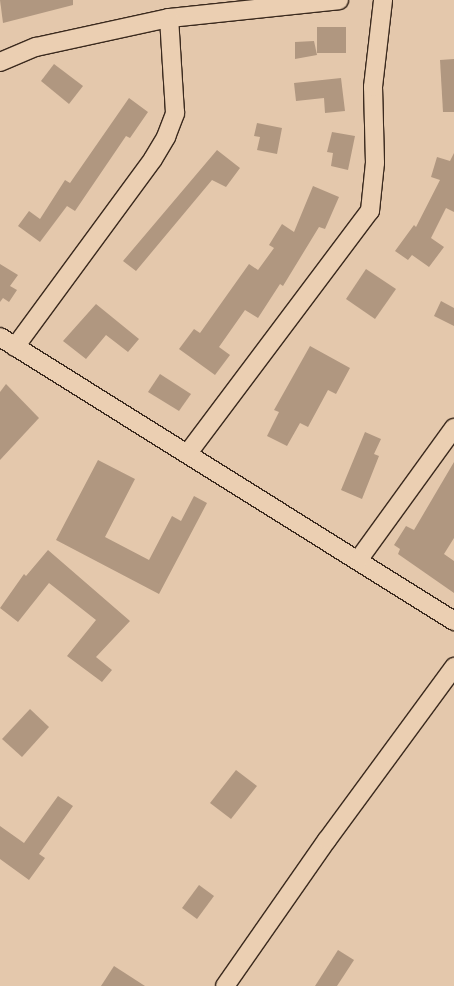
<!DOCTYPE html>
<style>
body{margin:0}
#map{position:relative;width:454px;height:986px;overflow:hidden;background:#e4c8ac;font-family:"Playpen Sans",sans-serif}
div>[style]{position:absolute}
.building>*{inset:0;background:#b09780}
.roads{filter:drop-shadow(1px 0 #3b2a1e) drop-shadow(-1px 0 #3b2a1e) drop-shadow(0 1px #3b2a1e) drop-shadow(0 -1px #3b2a1e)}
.minor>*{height:18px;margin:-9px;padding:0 9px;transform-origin:9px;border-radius:9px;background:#ebcfb2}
span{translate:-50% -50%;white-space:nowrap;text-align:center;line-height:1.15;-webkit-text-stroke:4px #ebcfb2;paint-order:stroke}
</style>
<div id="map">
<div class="building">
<i style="clip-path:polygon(0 0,73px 0,73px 5px,3px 23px)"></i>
<i style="clip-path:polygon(317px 27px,346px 27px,346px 53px,317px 53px)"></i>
<i style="clip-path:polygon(314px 41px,317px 55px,295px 59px,295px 42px)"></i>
<i style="clip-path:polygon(454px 59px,454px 112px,443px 112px,440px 60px)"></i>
<i style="clip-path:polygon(54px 64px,83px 86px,69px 104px,41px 81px)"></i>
<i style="clip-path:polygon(341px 78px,345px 111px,325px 113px,324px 98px,296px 101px,294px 83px)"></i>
<i style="clip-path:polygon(129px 98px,148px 112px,130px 138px,126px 136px,75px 211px,67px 206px,40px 242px,18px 226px,29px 211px,40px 219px,65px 180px,70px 183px)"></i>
<i style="clip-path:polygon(257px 123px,282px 128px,277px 154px,257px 150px,260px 137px,254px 136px)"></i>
<i style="clip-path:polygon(332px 132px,355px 136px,348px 170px,331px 166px,333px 153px,327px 152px)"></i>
<i style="clip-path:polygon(217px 150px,240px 168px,226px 187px,212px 180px,136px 271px,123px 261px)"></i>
<i style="clip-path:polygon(454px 153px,454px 212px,446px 208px,431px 238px,444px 247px,429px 267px,412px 255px,408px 260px,395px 251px,414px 225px,416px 227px,440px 180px,431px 177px,437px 157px,450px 161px)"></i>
<i style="clip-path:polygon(313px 186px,339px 197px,325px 229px,319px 227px,283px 286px,280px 284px,258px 318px,245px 310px,219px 347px,230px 355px,215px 375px,179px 349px,194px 329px,200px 333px,249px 264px,258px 270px,274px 248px,269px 245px,282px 224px,294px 232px)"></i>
<i style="clip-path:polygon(0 264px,18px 275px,10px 286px,17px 290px,9px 302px,3px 298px,0 302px)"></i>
<i style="clip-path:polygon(366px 269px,396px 289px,375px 319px,346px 299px)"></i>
<i style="clip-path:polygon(441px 301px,454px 308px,454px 326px,434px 316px)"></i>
<i style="clip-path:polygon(96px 304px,139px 339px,128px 352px,106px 335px,86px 359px,63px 341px)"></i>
<i style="clip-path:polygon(310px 346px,350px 368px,336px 394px,328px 390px,308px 427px,300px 423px,287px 446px,267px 436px,279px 412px,274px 410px)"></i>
<i style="clip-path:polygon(160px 374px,191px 394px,179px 411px,148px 392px)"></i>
<i style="clip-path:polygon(6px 384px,39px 418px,0 460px,0 392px)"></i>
<i style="clip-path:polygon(365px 432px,381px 439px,374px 454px,379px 456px,362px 499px,341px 490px)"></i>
<i style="clip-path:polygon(98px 460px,135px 479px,105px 537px,149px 560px,172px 516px,181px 521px,194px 496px,207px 503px,159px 594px,56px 540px)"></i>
<i style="clip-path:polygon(454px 462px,454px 538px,444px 554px,454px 561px,454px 593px,398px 554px,400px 549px,394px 545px,406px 526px,414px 530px)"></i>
<i style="clip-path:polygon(48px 550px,130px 621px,96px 657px,112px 670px,102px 682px,67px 656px,96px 620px,49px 583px,18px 622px,0 608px,24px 574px,26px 576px)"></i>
<i style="clip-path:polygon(30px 709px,49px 727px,22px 757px,2px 739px)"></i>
<i style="clip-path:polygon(236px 770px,257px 786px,231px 819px,210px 803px)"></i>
<i style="clip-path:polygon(58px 796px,73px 806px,39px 854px,45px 858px,29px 880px,0 859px,0 826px,24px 843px)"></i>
<i style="clip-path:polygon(199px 885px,214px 896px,197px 919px,182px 908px)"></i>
<i style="clip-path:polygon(338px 950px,354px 960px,337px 986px,315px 986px)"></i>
<i style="clip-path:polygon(114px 966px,145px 986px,101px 986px)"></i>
</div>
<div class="roads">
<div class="minor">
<i style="left:0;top:62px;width:39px;rotate:-23deg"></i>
<i style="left:36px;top:47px;width:136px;rotate:-12.3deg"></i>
<i style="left:169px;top:18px;width:171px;rotate:-6deg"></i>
<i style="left:0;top:337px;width:536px;rotate:32.03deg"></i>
<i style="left:15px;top:347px;width:233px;rotate:-53.7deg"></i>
<i style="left:153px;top:159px;width:26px;rotate:-59deg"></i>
<i style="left:166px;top:137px;width:26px;rotate:-69deg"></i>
<i style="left:175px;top:113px;width:95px;rotate:-93.6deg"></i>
<i style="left:188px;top:453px;width:303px;rotate:-53.1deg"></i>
<i style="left:370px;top:211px;width:48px;rotate:-84.1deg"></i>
<i style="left:375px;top:163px;width:76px;rotate:-91.5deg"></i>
<i style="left:373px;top:87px;width:88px;rotate:-83.4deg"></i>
<i style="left:359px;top:559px;width:162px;rotate:-54.1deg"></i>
<i style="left:225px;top:986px;width:178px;rotate:-55.1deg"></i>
<i style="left:327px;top:840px;width:215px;rotate:-53.7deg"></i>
</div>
</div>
</div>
